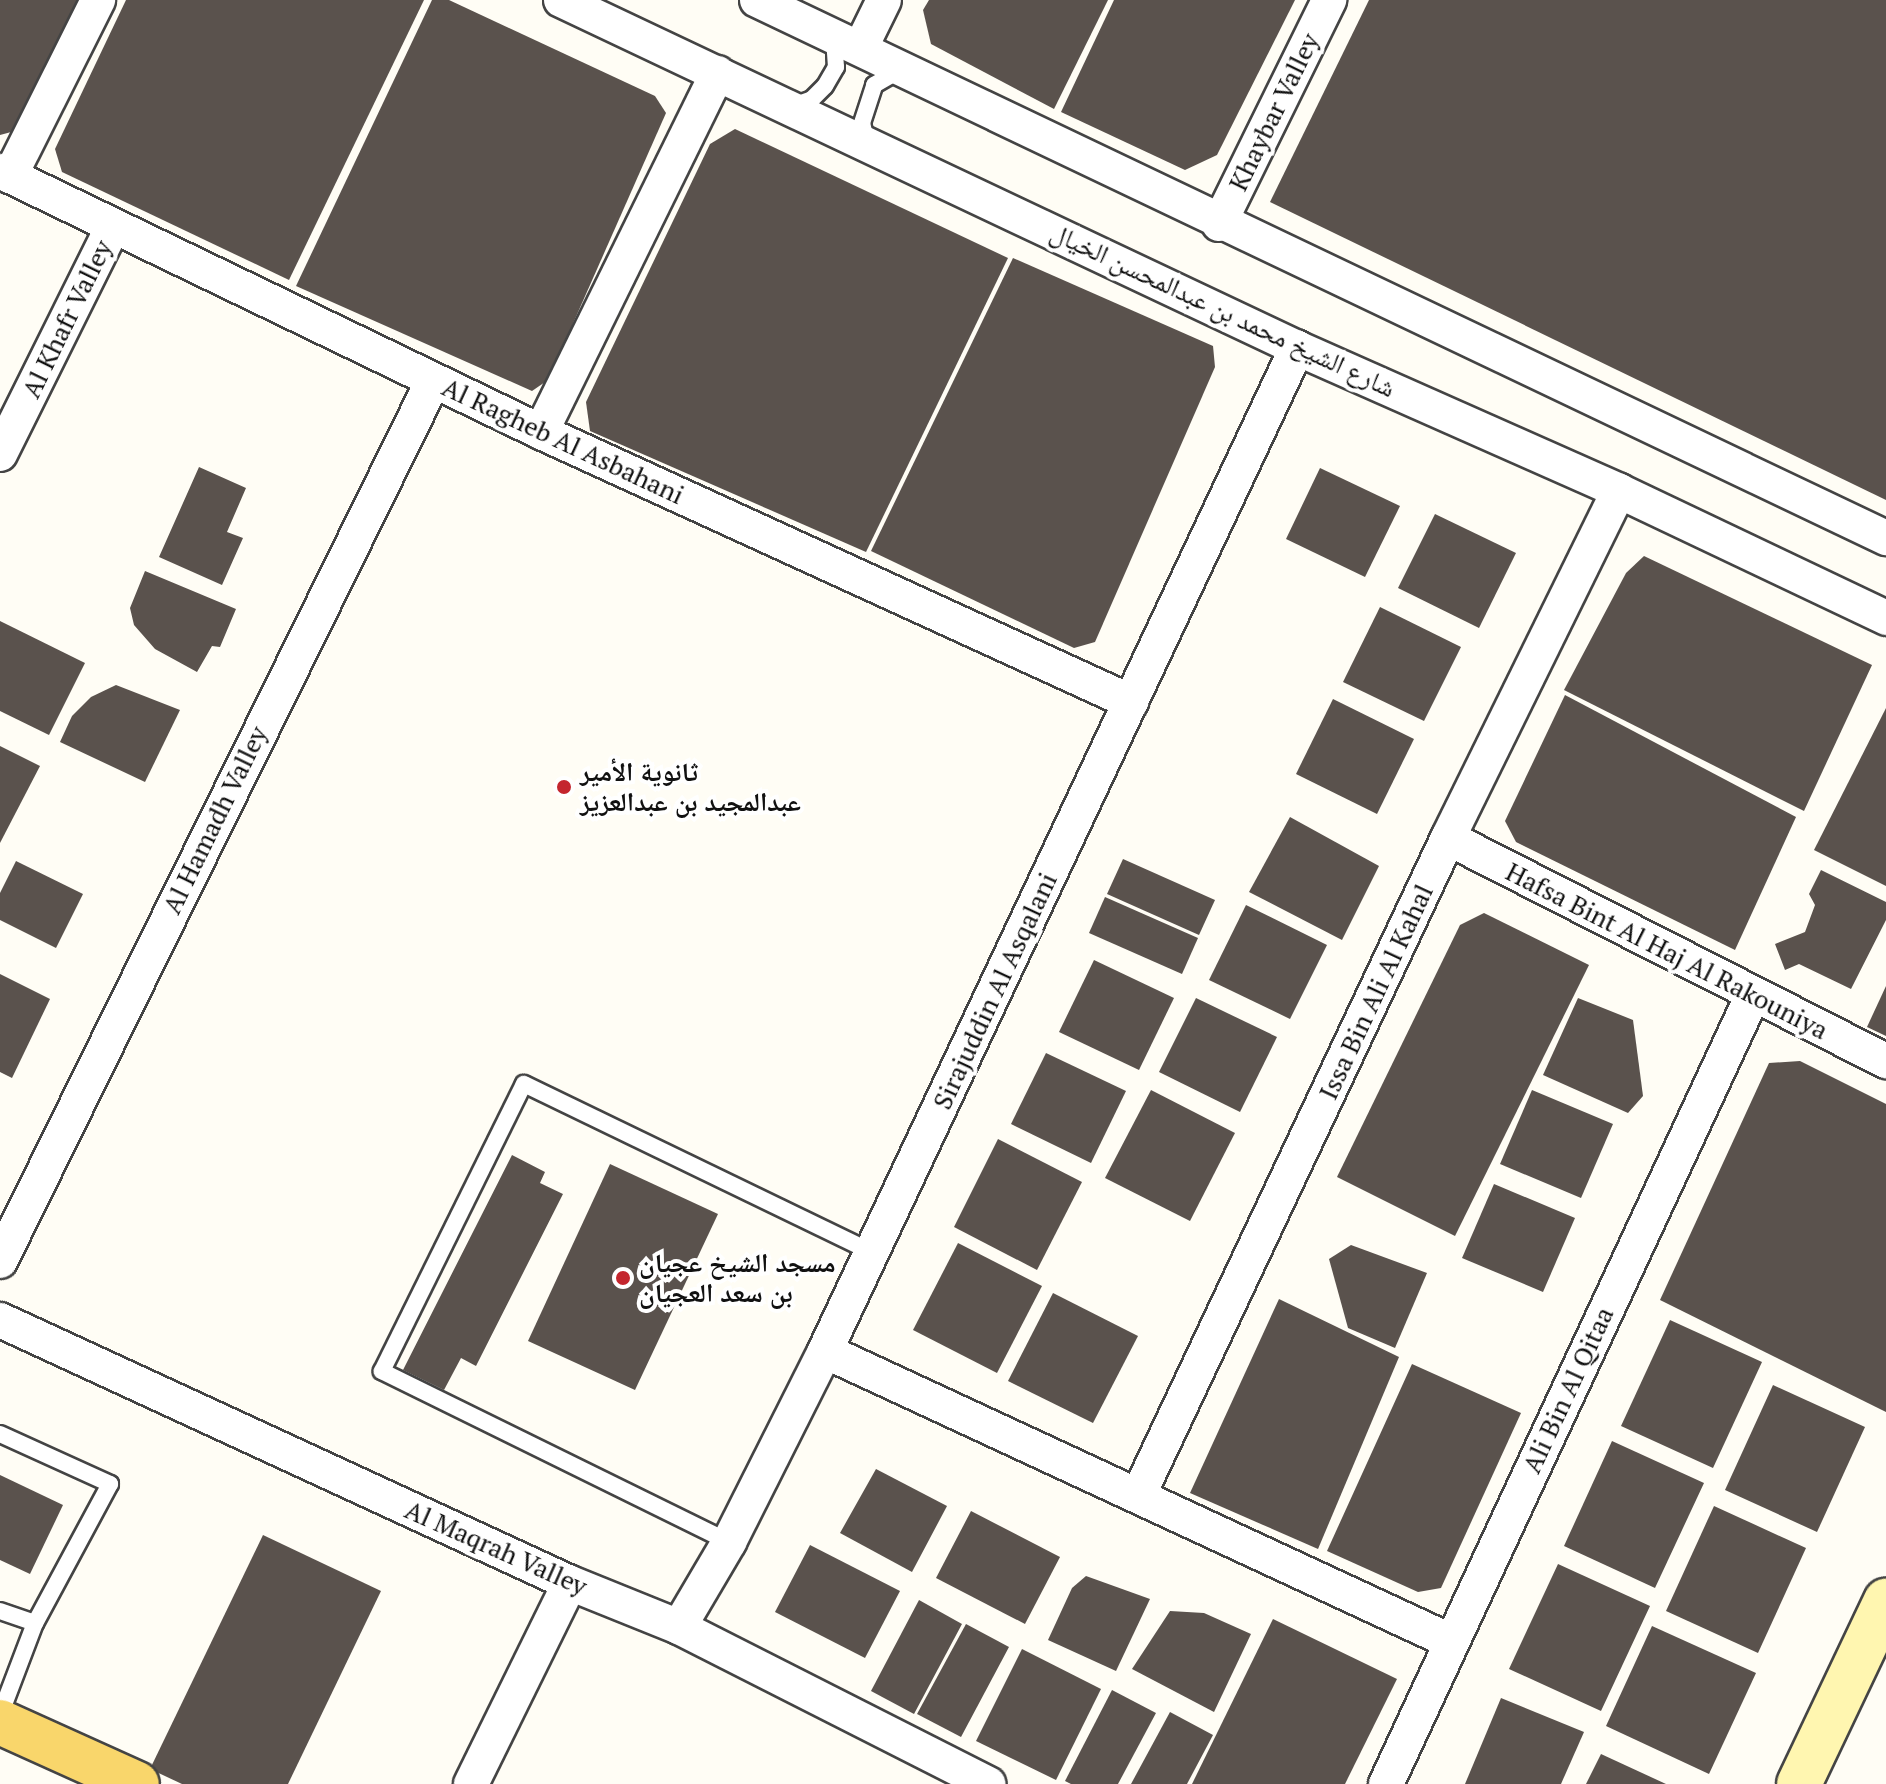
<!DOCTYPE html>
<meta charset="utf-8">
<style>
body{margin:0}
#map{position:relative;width:1886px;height:1784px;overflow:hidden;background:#fffdf5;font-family:"PT Serif","Noto Naskh Arabic",serif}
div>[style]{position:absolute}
.building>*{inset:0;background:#5a524d}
.roads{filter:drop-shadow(2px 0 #444) drop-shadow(-2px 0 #444) drop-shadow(0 2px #444) drop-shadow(0 -2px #444)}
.lane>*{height:16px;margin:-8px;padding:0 8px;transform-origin:8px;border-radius:8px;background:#fff}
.street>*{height:34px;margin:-17px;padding:0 17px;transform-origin:17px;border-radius:17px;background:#fff}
.secondary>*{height:44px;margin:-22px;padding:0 22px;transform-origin:22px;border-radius:22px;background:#fff6b0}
.primary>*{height:44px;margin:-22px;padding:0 22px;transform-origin:22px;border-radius:22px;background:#f9d66b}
.dots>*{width:22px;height:22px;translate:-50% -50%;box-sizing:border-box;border:4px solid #fff;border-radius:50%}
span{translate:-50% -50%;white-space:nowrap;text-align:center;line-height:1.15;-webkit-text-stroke:8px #fff;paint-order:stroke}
.street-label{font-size:26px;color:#111}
.poi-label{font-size:26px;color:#111;font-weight:700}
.left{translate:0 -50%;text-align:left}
</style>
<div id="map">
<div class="building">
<i style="clip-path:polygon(0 0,81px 0,15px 131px,0 135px)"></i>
<i style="clip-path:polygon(126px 0,424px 0,289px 280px,62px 172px,55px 149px)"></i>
<i style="clip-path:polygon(432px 0,449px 0,655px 96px,666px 113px,548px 380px,532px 391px,296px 286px)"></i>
<i style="clip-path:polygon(929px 0,1108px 0,1054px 109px,931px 44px,923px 10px)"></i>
<i style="clip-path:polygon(1114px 0,1295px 0,1217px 155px,1185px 170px,1061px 112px)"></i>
<i style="clip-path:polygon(1369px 0,1886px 0,1886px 500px,1270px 202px)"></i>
<i style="clip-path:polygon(735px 129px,1008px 258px,866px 552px,590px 431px,586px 402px,710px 144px)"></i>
<i style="clip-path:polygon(1013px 258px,1213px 346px,1215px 367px,1095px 642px,1074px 648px,871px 551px)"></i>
<i style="clip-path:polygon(199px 467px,246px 488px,227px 532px,243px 538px,222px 585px,159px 557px)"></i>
<i style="clip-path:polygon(1320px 468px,1400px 506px,1365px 577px,1286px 539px)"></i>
<i style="clip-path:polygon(1435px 514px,1516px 553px,1479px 628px,1398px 588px)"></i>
<i style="clip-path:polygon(1644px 556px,1872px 665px,1804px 811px,1564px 690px,1626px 573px)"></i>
<i style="clip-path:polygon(145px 571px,236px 609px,220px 647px,212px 646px,197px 672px,155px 649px,134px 625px,130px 608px)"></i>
<i style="clip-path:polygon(1380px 607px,1461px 647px,1424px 721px,1343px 682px)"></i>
<i style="clip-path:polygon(0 621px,85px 663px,49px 735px,0 711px)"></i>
<i style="clip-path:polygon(116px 685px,180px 710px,145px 782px,60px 742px,72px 716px,91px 697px)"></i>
<i style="clip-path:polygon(1565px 695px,1796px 817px,1735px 950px,1516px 842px,1505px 821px)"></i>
<i style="clip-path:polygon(1333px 699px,1414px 739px,1377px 814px,1296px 774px)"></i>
<i style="clip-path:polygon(1886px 708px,1886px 886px,1814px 850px)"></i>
<i style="clip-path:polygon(0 746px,40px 766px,0 843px)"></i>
<i style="clip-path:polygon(1290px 817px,1379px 866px,1342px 940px,1249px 892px)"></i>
<i style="clip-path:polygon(1123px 859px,1215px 900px,1199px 935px,1107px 894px)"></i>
<i style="clip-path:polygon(16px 861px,83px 894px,56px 948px,0 920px,0 893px)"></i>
<i style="clip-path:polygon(1821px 870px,1886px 902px,1886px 920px,1851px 989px,1799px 964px,1785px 970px,1775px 944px,1805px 932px,1815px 905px,1809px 894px)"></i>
<i style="clip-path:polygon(1105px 897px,1198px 938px,1182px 974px,1089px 933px)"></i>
<i style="clip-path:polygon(1246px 905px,1327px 945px,1290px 1019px,1209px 980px)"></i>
<i style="clip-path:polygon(1484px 913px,1589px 965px,1455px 1236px,1337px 1177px,1460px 925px)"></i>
<i style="clip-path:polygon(1094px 960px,1174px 998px,1139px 1070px,1059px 1032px)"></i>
<i style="clip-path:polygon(0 974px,50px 999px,12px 1078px,0 1072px)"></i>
<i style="clip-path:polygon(1886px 986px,1886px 1036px,1867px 1027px)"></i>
<i style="clip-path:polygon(1196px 998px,1277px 1037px,1240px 1112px,1159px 1072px)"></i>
<i style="clip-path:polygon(1578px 998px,1633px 1020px,1643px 1096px,1628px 1113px,1543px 1075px)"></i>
<i style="clip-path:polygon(1046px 1053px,1126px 1091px,1091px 1163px,1011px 1124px)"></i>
<i style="clip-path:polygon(1800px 1061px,1886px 1104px,1886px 1412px,1660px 1300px,1769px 1063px)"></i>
<i style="clip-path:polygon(1151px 1090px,1235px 1133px,1190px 1221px,1105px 1178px)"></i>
<i style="clip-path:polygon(1532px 1090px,1613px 1124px,1581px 1198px,1500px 1164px)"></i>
<i style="clip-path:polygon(998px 1139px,1082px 1182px,1037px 1270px,954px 1227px)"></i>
<i style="clip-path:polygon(512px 1155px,545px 1172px,540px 1183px,563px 1194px,476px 1366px,461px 1358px,444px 1390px,403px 1370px)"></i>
<i style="clip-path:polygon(610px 1164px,718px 1214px,635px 1390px,528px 1341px)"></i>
<i style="clip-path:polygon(1494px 1184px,1575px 1218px,1543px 1292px,1462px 1258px)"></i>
<i style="clip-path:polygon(958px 1243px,1042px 1286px,997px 1373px,913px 1330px)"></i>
<i style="clip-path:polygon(1351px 1245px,1427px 1273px,1395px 1348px,1348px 1328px,1329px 1259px)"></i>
<i style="clip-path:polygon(1053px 1293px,1138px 1336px,1093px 1423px,1008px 1381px)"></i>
<i style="clip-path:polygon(1279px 1299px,1399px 1357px,1318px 1549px,1190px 1493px)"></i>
<i style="clip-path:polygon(1670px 1320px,1762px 1362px,1713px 1468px,1621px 1426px)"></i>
<i style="clip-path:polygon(1412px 1364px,1521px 1413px,1441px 1588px,1418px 1592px,1327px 1551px)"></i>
<i style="clip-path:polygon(1773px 1385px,1865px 1427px,1817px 1532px,1725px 1490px)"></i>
<i style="clip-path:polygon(1612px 1441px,1704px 1483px,1655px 1588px,1564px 1546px)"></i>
<i style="clip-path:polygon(876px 1469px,947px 1506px,912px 1572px,840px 1533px)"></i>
<i style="clip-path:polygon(0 1475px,63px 1505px,30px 1574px,0 1560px)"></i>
<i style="clip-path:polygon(1714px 1506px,1806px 1548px,1758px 1653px,1666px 1611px)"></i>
<i style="clip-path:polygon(971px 1511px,1060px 1557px,1025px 1624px,936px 1578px)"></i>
<i style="clip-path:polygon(263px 1535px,381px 1591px,288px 1784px,182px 1784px,150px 1769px)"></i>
<i style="clip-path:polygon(810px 1545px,900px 1591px,865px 1658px,775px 1612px)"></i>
<i style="clip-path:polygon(1558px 1564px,1650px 1606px,1601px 1711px,1509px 1669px)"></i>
<i style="clip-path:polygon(1086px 1576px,1150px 1599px,1116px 1671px,1048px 1640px,1072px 1588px)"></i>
<i style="clip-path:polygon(919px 1600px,962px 1624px,914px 1714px,871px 1691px)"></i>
<i style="clip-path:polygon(1170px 1611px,1204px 1613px,1251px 1634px,1214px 1712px,1132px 1669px)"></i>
<i style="clip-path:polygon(1273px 1619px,1397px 1679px,1345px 1784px,1192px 1784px)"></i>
<i style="clip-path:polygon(966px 1624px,1009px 1647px,961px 1737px,917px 1714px)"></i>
<i style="clip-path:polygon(1652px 1626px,1756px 1673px,1709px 1774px,1606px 1726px)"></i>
<i style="clip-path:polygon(1022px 1649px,1101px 1689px,1056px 1780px,976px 1741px)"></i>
<i style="clip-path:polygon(1112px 1690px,1156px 1713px,1118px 1784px,1071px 1784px,1065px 1781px)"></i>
<i style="clip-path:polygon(1501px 1698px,1584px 1732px,1561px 1784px,1465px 1784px)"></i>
<i style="clip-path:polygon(1170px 1712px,1213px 1735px,1187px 1784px,1131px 1784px)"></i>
<i style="clip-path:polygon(1601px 1754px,1666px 1784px,1586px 1784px)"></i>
</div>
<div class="roads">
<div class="lane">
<i style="left:793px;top:106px;width:20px;rotate:-20deg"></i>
<i style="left:812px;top:99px;width:18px;rotate:-45deg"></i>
<i style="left:825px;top:86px;width:22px;rotate:-60deg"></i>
<i style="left:836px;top:67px;width:30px;rotate:-94deg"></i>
<i style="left:866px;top:140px;width:17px;rotate:-103deg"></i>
<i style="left:862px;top:123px;width:40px;rotate:-72deg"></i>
<i style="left:874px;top:85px;width:32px;rotate:-30deg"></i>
<i style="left:0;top:1434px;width:121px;rotate:24.4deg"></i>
<i style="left:110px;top:1484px;width:158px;rotate:118.3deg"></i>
<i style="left:35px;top:1623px;width:98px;rotate:110.8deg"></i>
<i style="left:729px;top:1542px;width:387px;rotate:-153.8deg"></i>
<i style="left:382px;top:1371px;width:320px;rotate:-63.7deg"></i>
<i style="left:524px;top:1084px;width:386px;rotate:25.8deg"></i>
<i style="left:0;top:1611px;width:37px;rotate:19deg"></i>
</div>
<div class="street">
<i style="left:561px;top:0;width:814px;rotate:25.31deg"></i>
<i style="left:1297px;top:348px;width:352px;rotate:23.9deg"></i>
<i style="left:1619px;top:491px;width:296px;rotate:25.4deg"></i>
<i style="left:757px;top:0;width:1251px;rotate:25.48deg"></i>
<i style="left:861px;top:47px;width:52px;rotate:-63.9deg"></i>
<i style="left:0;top:171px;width:601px;rotate:25.75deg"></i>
<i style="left:541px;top:432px;width:649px;rotate:24.59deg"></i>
<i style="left:10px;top:176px;width:197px;rotate:-63.4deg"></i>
<i style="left:1219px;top:224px;width:250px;rotate:-63.8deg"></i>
<i style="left:541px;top:432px;width:400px;rotate:-63.8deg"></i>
<i style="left:0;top:454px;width:252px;rotate:-63.6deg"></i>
<i style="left:1448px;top:838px;width:492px;rotate:27deg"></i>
<i style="left:0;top:1261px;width:981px;rotate:-63.8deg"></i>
<i style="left:0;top:1320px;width:628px;rotate:24.77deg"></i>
<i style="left:570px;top:1583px;width:118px;rotate:22deg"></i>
<i style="left:679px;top:1627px;width:347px;rotate:26.9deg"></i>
<i style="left:825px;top:1351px;width:689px;rotate:24.89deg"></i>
<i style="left:1138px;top:1496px;width:727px;rotate:-64.77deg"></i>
<i style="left:1448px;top:838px;width:387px;rotate:-63.8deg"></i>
<i style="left:679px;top:1627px;width:99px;rotate:-59.5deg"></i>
<i style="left:729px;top:1542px;width:214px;rotate:-63.3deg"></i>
<i style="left:825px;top:1351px;width:1109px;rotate:-64.8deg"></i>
<i style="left:471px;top:1784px;width:224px;rotate:-63.8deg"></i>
<i style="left:1386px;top:1784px;width:868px;rotate:-65.06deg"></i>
</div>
<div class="secondary">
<i style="left:1799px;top:1784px;width:203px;rotate:-64.6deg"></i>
</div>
<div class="primary">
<i style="left:0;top:1722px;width:150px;rotate:24.3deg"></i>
</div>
</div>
<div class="dots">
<i style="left:564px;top:787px;background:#c4262e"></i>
<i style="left:623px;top:1278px;background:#c4262e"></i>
</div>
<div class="street-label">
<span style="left:1274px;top:112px;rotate:-64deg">Khaybar Valley</span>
<span style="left:1223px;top:310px;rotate:25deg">شارع الشيخ محمد بن عبدالمحسن الخيال</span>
<span style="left:67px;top:319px;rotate:-64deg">Al Khafr Valley</span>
<span style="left:563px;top:441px;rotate:25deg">Al Ragheb Al Asbahani</span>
<span style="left:215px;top:820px;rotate:-64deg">Al Hamadh Valley</span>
<span style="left:1667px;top:951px;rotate:27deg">Hafsa Bint Al Haj Al Rakouniya</span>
<span style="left:995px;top:991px;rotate:-65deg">Sirajuddin Al Asqalani</span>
<span style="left:1376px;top:992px;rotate:-65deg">Issa Bin Ali Al Kahal</span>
<span style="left:1568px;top:1390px;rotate:-65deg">Ali Bin Al Qitaa</span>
<span style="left:496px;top:1548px;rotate:24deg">Al Maqrah Valley</span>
</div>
<div class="poi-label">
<span class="left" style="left:580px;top:787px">ثانوية الأمير<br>عبدالمجيد بن عبدالعزيز</span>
<span class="left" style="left:639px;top:1278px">مسجد الشيخ عجيان<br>بن سعد العجيان</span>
</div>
</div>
